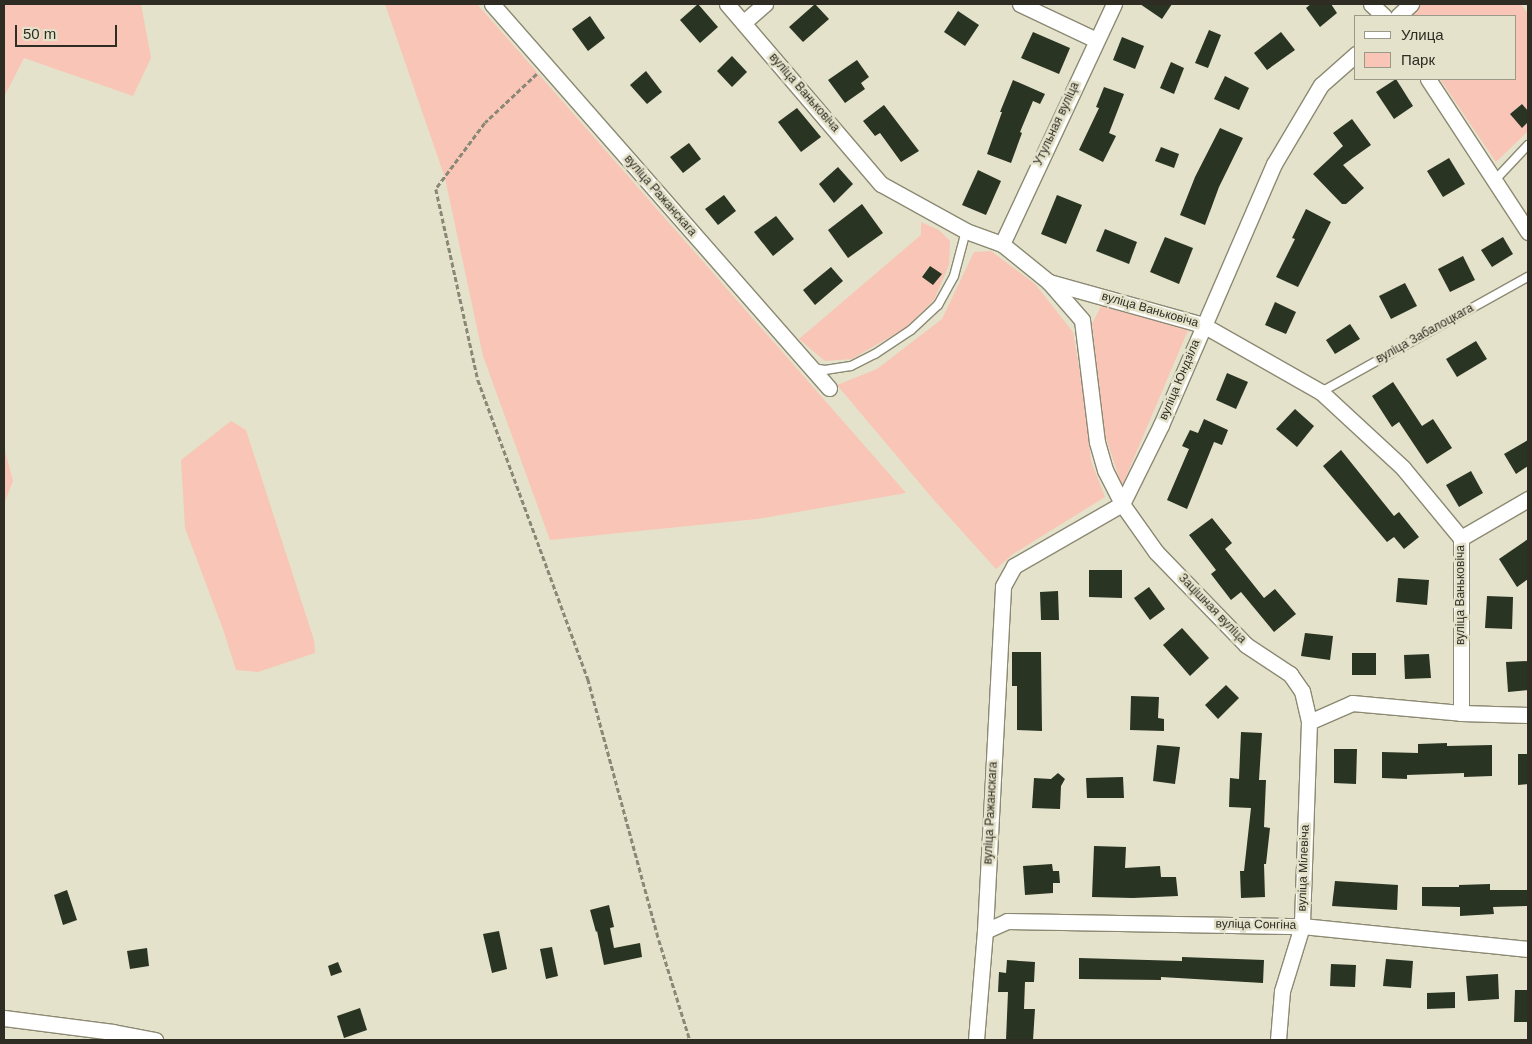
<!DOCTYPE html>
<meta charset="utf-8">
<style>
body{margin:0}
#map{position:relative;width:1532px;height:1044px;overflow:hidden;background:#e4e2ca;font-family:Helvetica,sans-serif}
div>[style]{position:absolute}
.green>*{inset:0;background:#f9c5b6}
.building>*{inset:0;background:#293423}
.path>*{height:2.5px;margin-top:-1.25px;transform-origin:0;background:repeating-linear-gradient(90deg,#898776 0 5px,transparent 0 7.5px)}
.roads{filter:drop-shadow(1px 0 #8c8973) drop-shadow(-1px 0 #8c8973) drop-shadow(0 1px #8c8973) drop-shadow(0 -1px #8c8973)}
.lane>*{height:8px;margin:-4px;padding:0 4px;transform-origin:4px;border-radius:4px;background:#fff}
.street>*{height:15px;margin:-7.5px;padding:0 7.5px;transform-origin:7.5px;border-radius:7.5px;background:#fff}
span{translate:-50% -50%;white-space:nowrap;text-align:center;line-height:1.15;-webkit-text-stroke:5px #e4e2ca;paint-order:stroke}
.street-label{font-size:12px;color:#2e2c23}
.frame{position:absolute;inset:0;border:5px solid #2e2c23;pointer-events:none}
.legend{position:absolute;left:1354px;top:15px;width:162px;height:65px;box-sizing:border-box;background:#e4e2ca;border:1px solid #9b9987;margin:0;padding:6px 9px;list-style:none;font-size:15px;color:#2e2c23}
.legend li{display:flex;align-items:center;gap:10px;height:25px}
.legend b{width:25px;border:1px solid #9b9987}
.scale{position:absolute;left:15px;top:25px;width:102px;height:22px;box-sizing:border-box;border:2px solid #2e2c23;border-top:0;padding-left:6px;font-size:15px;line-height:18px;white-space:nowrap;color:#2e2c23;-webkit-text-stroke:4px #e4e2ca;paint-order:stroke}
</style>
<div id="map">
<div class="green">
<i style="clip-path:polygon(4px 4px,141px 4px,151px 58px,133px 96px,24px 58px,4px 97px)"></i>
<i style="clip-path:polygon(385px 4px,477px 4px,906px 493px,757px 519px,550px 540px,483px 356px,445px 178px)"></i>
<i style="clip-path:polygon(1420px 4px,1520px 4px,1528px 13px,1528px 111px,1521px 104px,1510px 114px,1522px 127px,1528px 122px,1528px 131px,1496px 162px,1440px 79px,1516px 79px,1516px 16px,1405px 16px)"></i>
<i style="clip-path:polygon(evenodd,921px 222px,939px 230px,950px 241px,949px 265px,934px 300px,905px 328px,852px 359px,825px 361px,799px 339px,921px 235px,921px 222px,929px 266px,941px 274px,933px 285px,922px 277px,929px 266px)"></i>
<i style="clip-path:polygon(991px 251px,1035px 284px,1073px 332px,1085px 402px,1091px 461px,1105px 497px,1013px 554px,996px 569px,933px 499px,837px 385px,877px 369px,942px 319px,974px 252px)"></i>
<i style="clip-path:polygon(1101px 306px,1188px 330px,1122px 486px,1105px 435px,1092px 324px)"></i>
<i style="clip-path:polygon(231px 421px,246px 430px,314px 640px,315px 653px,258px 672px,236px 670px,223px 629px,185px 528px,181px 460px)"></i>
<i style="clip-path:polygon(4px 447px,13px 481px,4px 504px)"></i>
</div>
<div class="building">
<i style="clip-path:polygon(698px 4px,718px 27px,700px 43px,680px 20px)"></i>
<i style="clip-path:polygon(815px 4px,829px 19px,803px 42px,789px 27px)"></i>
<i style="clip-path:polygon(1140px 4px,1172px 4px,1162px 19px)"></i>
<i style="clip-path:polygon(1311px 4px,1331px 4px,1337px 13px,1320px 27px,1306px 8px)"></i>
<i style="clip-path:polygon(958px 11px,979px 25px,965px 46px,944px 32px)"></i>
<i style="clip-path:polygon(590px 16px,605px 38px,588px 51px,572px 29px)"></i>
<i style="clip-path:polygon(1209px 30px,1221px 35px,1208px 68px,1195px 63px)"></i>
<i style="clip-path:polygon(1033px 32px,1070px 48px,1059px 74px,1021px 58px)"></i>
<i style="clip-path:polygon(1281px 32px,1295px 50px,1267px 70px,1254px 53px)"></i>
<i style="clip-path:polygon(1122px 37px,1144px 46px,1135px 69px,1113px 60px)"></i>
<i style="clip-path:polygon(732px 56px,747px 72px,732px 87px,717px 71px)"></i>
<i style="clip-path:polygon(857px 60px,869px 77px,861px 83px,865px 89px,845px 103px,828px 80px)"></i>
<i style="clip-path:polygon(1171px 62px,1184px 68px,1174px 94px,1160px 88px)"></i>
<i style="clip-path:polygon(646px 71px,662px 92px,647px 104px,630px 85px)"></i>
<i style="clip-path:polygon(1225px 76px,1249px 88px,1239px 110px,1214px 99px)"></i>
<i style="clip-path:polygon(1396px 79px,1413px 106px,1394px 119px,1376px 92px)"></i>
<i style="clip-path:polygon(1013px 80px,1045px 94px,1040px 104px,1033px 101px,1020px 132px,1022px 133px,1011px 163px,987px 154px,1002px 112px,1000px 112px)"></i>
<i style="clip-path:polygon(1104px 87px,1124px 94px,1109px 133px,1116px 136px,1103px 162px,1079px 150px,1099px 108px,1096px 107px)"></i>
<i style="clip-path:polygon(1522px 104px,1528px 111px,1528px 122px,1522px 128px,1510px 114px)"></i>
<i style="clip-path:polygon(884px 105px,919px 151px,901px 162px,880px 133px,875px 136px,863px 121px)"></i>
<i style="clip-path:polygon(797px 108px,821px 137px,801px 152px,778px 122px)"></i>
<i style="clip-path:polygon(1352px 119px,1371px 145px,1343px 165px,1364px 188px,1346px 204px,1342px 204px,1313px 174px,1343px 146px,1333px 133px)"></i>
<i style="clip-path:polygon(1220px 128px,1243px 138px,1219px 187px,1205px 225px,1180px 215px,1195px 177px)"></i>
<i style="clip-path:polygon(689px 143px,701px 159px,683px 173px,670px 157px)"></i>
<i style="clip-path:polygon(1161px 147px,1179px 154px,1174px 168px,1155px 161px)"></i>
<i style="clip-path:polygon(1449px 158px,1465px 184px,1443px 197px,1427px 171px)"></i>
<i style="clip-path:polygon(838px 167px,853px 184px,834px 203px,819px 184px)"></i>
<i style="clip-path:polygon(978px 170px,1001px 181px,986px 215px,962px 205px)"></i>
<i style="clip-path:polygon(724px 195px,736px 211px,718px 225px,705px 209px)"></i>
<i style="clip-path:polygon(1057px 195px,1082px 205px,1066px 244px,1041px 234px)"></i>
<i style="clip-path:polygon(862px 204px,883px 233px,848px 258px,828px 230px)"></i>
<i style="clip-path:polygon(1306px 209px,1331px 222px,1298px 287px,1276px 277px,1295px 239px,1292px 238px)"></i>
<i style="clip-path:polygon(776px 216px,794px 239px,773px 256px,754px 232px)"></i>
<i style="clip-path:polygon(1105px 229px,1137px 242px,1129px 264px,1096px 251px)"></i>
<i style="clip-path:polygon(1165px 237px,1193px 248px,1179px 284px,1150px 272px)"></i>
<i style="clip-path:polygon(1503px 237px,1513px 254px,1492px 267px,1481px 250px)"></i>
<i style="clip-path:polygon(1463px 256px,1475px 280px,1450px 292px,1438px 269px)"></i>
<i style="clip-path:polygon(930px 266px,942px 274px,933px 285px,922px 277px)"></i>
<i style="clip-path:polygon(831px 267px,843px 281px,815px 305px,803px 290px)"></i>
<i style="clip-path:polygon(1405px 283px,1417px 306px,1391px 319px,1379px 296px)"></i>
<i style="clip-path:polygon(1275px 302px,1296px 312px,1286px 334px,1265px 325px)"></i>
<i style="clip-path:polygon(1350px 324px,1360px 339px,1335px 354px,1326px 340px)"></i>
<i style="clip-path:polygon(1476px 341px,1487px 359px,1457px 377px,1446px 359px)"></i>
<i style="clip-path:polygon(1227px 373px,1248px 382px,1236px 409px,1216px 400px)"></i>
<i style="clip-path:polygon(1393px 382px,1422px 426px,1433px 419px,1452px 448px,1427px 464px,1399px 422px,1392px 427px,1372px 396px)"></i>
<i style="clip-path:polygon(1295px 409px,1314px 426px,1297px 447px,1276px 429px)"></i>
<i style="clip-path:polygon(1204px 419px,1228px 430px,1222px 445px,1214px 442px,1187px 509px,1167px 500px,1189px 449px,1182px 446px,1190px 430px,1198px 433px)"></i>
<i style="clip-path:polygon(1528px 440px,1528px 466px,1516px 474px,1504px 454px)"></i>
<i style="clip-path:polygon(1341px 450px,1394px 516px,1399px 512px,1419px 537px,1404px 549px,1394px 537px,1387px 542px,1323px 466px)"></i>
<i style="clip-path:polygon(1471px 471px,1483px 493px,1459px 507px,1446px 485px)"></i>
<i style="clip-path:polygon(1212px 518px,1232px 543px,1225px 549px,1264px 598px,1275px 589px,1296px 614px,1274px 632px,1241px 592px,1231px 600px,1211px 574px,1216px 570px,1189px 535px)"></i>
<i style="clip-path:polygon(1528px 539px,1528px 579px,1517px 587px,1499px 559px)"></i>
<i style="clip-path:polygon(1089px 570px,1122px 570px,1122px 598px,1089px 597px)"></i>
<i style="clip-path:polygon(1398px 578px,1429px 580px,1427px 605px,1396px 602px)"></i>
<i style="clip-path:polygon(1149px 587px,1165px 609px,1150px 620px,1134px 598px)"></i>
<i style="clip-path:polygon(1058px 591px,1059px 620px,1041px 620px,1040px 592px)"></i>
<i style="clip-path:polygon(1487px 596px,1513px 597px,1512px 629px,1485px 628px)"></i>
<i style="clip-path:polygon(1182px 628px,1209px 658px,1190px 676px,1163px 645px)"></i>
<i style="clip-path:polygon(1305px 633px,1333px 636px,1330px 660px,1301px 656px)"></i>
<i style="clip-path:polygon(1012px 652px,1041px 652px,1042px 731px,1017px 730px,1017px 686px,1012px 686px)"></i>
<i style="clip-path:polygon(1352px 653px,1376px 653px,1376px 675px,1352px 675px)"></i>
<i style="clip-path:polygon(1429px 654px,1431px 678px,1405px 679px,1404px 655px)"></i>
<i style="clip-path:polygon(1528px 661px,1528px 690px,1508px 692px,1506px 662px)"></i>
<i style="clip-path:polygon(1226px 685px,1239px 698px,1218px 719px,1205px 705px)"></i>
<i style="clip-path:polygon(1131px 696px,1159px 697px,1158px 718px,1164px 719px,1164px 731px,1130px 730px)"></i>
<i style="clip-path:polygon(1241px 732px,1262px 733px,1259px 780px,1266px 780px,1264px 827px,1270px 828px,1266px 864px,1264px 864px,1265px 897px,1241px 898px,1240px 871px,1244px 871px,1251px 808px,1229px 807px,1230px 778px,1239px 779px)"></i>
<i style="clip-path:polygon(1447px 743px,1447px 746px,1492px 745px,1492px 776px,1464px 777px,1464px 773px,1407px 775px,1407px 779px,1382px 778px,1382px 752px,1418px 753px,1418px 744px)"></i>
<i style="clip-path:polygon(1157px 745px,1180px 747px,1175px 784px,1153px 781px)"></i>
<i style="clip-path:polygon(1334px 749px,1357px 749px,1356px 784px,1334px 783px)"></i>
<i style="clip-path:polygon(1518px 754px,1528px 754px,1528px 784px,1518px 785px)"></i>
<i style="clip-path:polygon(1058px 773px,1065px 779px,1061px 786px,1060px 809px,1032px 808px,1034px 778px,1051px 779px)"></i>
<i style="clip-path:polygon(1123px 777px,1124px 798px,1087px 798px,1086px 778px)"></i>
<i style="clip-path:polygon(1094px 846px,1126px 847px,1125px 868px,1160px 866px,1161px 877px,1176px 877px,1178px 896px,1133px 898px,1092px 897px)"></i>
<i style="clip-path:polygon(1052px 864px,1053px 871px,1059px 871px,1060px 883px,1053px 883px,1053px 893px,1025px 895px,1023px 866px)"></i>
<i style="clip-path:polygon(1335px 881px,1398px 885px,1397px 910px,1332px 906px)"></i>
<i style="clip-path:polygon(1490px 884px,1490px 890px,1528px 890px,1528px 906px,1493px 907px,1494px 914px,1460px 916px,1460px 907px,1422px 906px,1422px 887px,1459px 887px,1459px 885px)"></i>
<i style="clip-path:polygon(67px 890px,77px 920px,63px 925px,54px 895px)"></i>
<i style="clip-path:polygon(609px 905px,614px 927px,610px 928px,614px 948px,640px 943px,642px 957px,604px 965px,597px 931px,596px 932px,590px 910px)"></i>
<i style="clip-path:polygon(499px 931px,507px 969px,492px 973px,483px 934px)"></i>
<i style="clip-path:polygon(552px 947px,558px 976px,546px 979px,540px 949px)"></i>
<i style="clip-path:polygon(147px 948px,149px 966px,130px 969px,127px 951px)"></i>
<i style="clip-path:polygon(1182px 957px,1264px 960px,1263px 983px,1161px 977px,1161px 980px,1079px 979px,1079px 958px,1182px 961px)"></i>
<i style="clip-path:polygon(1386px 959px,1413px 961px,1411px 988px,1383px 986px)"></i>
<i style="clip-path:polygon(1007px 960px,1035px 962px,1034px 982px,1025px 982px,1024px 1009px,1035px 1009px,1033px 1040px,1006px 1040px,1008px 992px,998px 992px,999px 972px,1006px 973px)"></i>
<i style="clip-path:polygon(338px 962px,342px 972px,331px 976px,328px 966px)"></i>
<i style="clip-path:polygon(1331px 964px,1356px 965px,1355px 987px,1330px 986px)"></i>
<i style="clip-path:polygon(1498px 974px,1499px 999px,1468px 1001px,1466px 976px)"></i>
<i style="clip-path:polygon(1515px 990px,1528px 990px,1528px 1022px,1514px 1022px)"></i>
<i style="clip-path:polygon(1455px 992px,1455px 1008px,1427px 1009px,1427px 993px)"></i>
<i style="clip-path:polygon(360px 1008px,367px 1030px,344px 1038px,337px 1016px)"></i>
</div>
<div class="path">
<i style="left:537px;top:74px;width:71px;rotate:136.7deg"></i>
<i style="left:485px;top:123px;width:82px;rotate:126.6deg"></i>
<i style="left:436px;top:189px;width:196px;rotate:77.6deg"></i>
<i style="left:478px;top:380px;width:319px;rotate:69.8deg"></i>
<i style="left:588px;top:679px;width:270px;rotate:74.8deg"></i>
<i style="left:659px;top:940px;width:105px;rotate:72.8deg"></i>
</div>
<div class="roads">
<div class="lane">
<i style="left:1495px;top:180px;width:48px;rotate:-46.7deg"></i>
<i style="left:813px;top:368px;width:12px;rotate:9deg"></i>
<i style="left:825px;top:370px;width:26px;rotate:-9deg"></i>
<i style="left:851px;top:366px;width:27px;rotate:-27deg"></i>
<i style="left:875px;top:354px;width:43px;rotate:-33.7deg"></i>
<i style="left:911px;top:330px;width:37px;rotate:-43deg"></i>
<i style="left:938px;top:305px;width:33px;rotate:-61deg"></i>
<i style="left:954px;top:276px;width:47px;rotate:-75.1deg"></i>
<i style="left:1321px;top:392px;width:237px;rotate:-29.1deg"></i>
</div>
<div class="street">
<i style="left:492px;top:4px;width:511px;rotate:48.73deg"></i>
<i style="left:727px;top:4px;width:237px;rotate:49.5deg"></i>
<i style="left:881px;top:184px;width:97px;rotate:28.9deg"></i>
<i style="left:966px;top:231px;width:38px;rotate:20deg"></i>
<i style="left:1002px;top:244px;width:60px;rotate:39deg"></i>
<i style="left:1049px;top:282px;width:160px;rotate:15.6deg"></i>
<i style="left:1203px;top:325px;width:136px;rotate:29.6deg"></i>
<i style="left:1321px;top:392px;width:112px;rotate:42.8deg"></i>
<i style="left:1403px;top:468px;width:91px;rotate:50.4deg"></i>
<i style="left:1461px;top:538px;width:175px;rotate:90deg"></i>
<i style="left:1020px;top:4px;width:84px;rotate:25.3deg"></i>
<i style="left:1371px;top:4px;width:18px;rotate:43deg"></i>
<i style="left:1398px;top:16px;width:18px;rotate:-43deg"></i>
<i style="left:744px;top:22px;width:28px;rotate:-41deg"></i>
<i style="left:1428px;top:79px;width:183px;rotate:56.8deg"></i>
<i style="left:1002px;top:244px;width:265px;rotate:-65deg"></i>
<i style="left:1049px;top:282px;width:50px;rotate:49deg"></i>
<i style="left:1082px;top:320px;width:123px;rotate:83deg"></i>
<i style="left:1097px;top:442px;width:29px;rotate:74deg"></i>
<i style="left:1105px;top:470px;width:38px;rotate:63deg"></i>
<i style="left:1122px;top:504px;width:59px;rotate:54.7deg"></i>
<i style="left:1156px;top:552px;width:129px;rotate:45.9deg"></i>
<i style="left:1246px;top:645px;width:53px;rotate:33.4deg"></i>
<i style="left:1290px;top:674px;width:21px;rotate:55deg"></i>
<i style="left:1302px;top:691px;width:32px;rotate:77deg"></i>
<i style="left:1309px;top:722px;width:204px;rotate:92deg"></i>
<i style="left:1302px;top:926px;width:68px;rotate:107.1deg"></i>
<i style="left:1282px;top:991px;width:49px;rotate:94.7deg"></i>
<i style="left:1461px;top:538px;width:78px;rotate:-30.2deg"></i>
<i style="left:1309px;top:722px;width:47px;rotate:-23.8deg"></i>
<i style="left:1352px;top:703px;width:109px;rotate:5.2deg"></i>
<i style="left:1461px;top:713px;width:67px;rotate:1.7deg"></i>
<i style="left:985px;top:931px;width:24px;rotate:-24deg"></i>
<i style="left:1007px;top:921px;width:295px;rotate:1deg"></i>
<i style="left:1302px;top:926px;width:227px;rotate:5.8deg"></i>
<i style="left:4px;top:1018px;width:110px;rotate:7.3deg"></i>
<i style="left:113px;top:1032px;width:43px;rotate:10.8deg"></i>
<i style="left:976px;top:1040px;width:109px;rotate:-85.3deg"></i>
<i style="left:985px;top:931px;width:345px;rotate:-87deg"></i>
<i style="left:1003px;top:586px;width:23px;rotate:-61deg"></i>
<i style="left:1014px;top:566px;width:125px;rotate:-29.9deg"></i>
<i style="left:1122px;top:504px;width:88px;rotate:-63.7deg"></i>
<i style="left:1161px;top:425px;width:284px;rotate:-66.6deg"></i>
<i style="left:1274px;top:164px;width:92px;rotate:-59.3deg"></i>
<i style="left:1321px;top:85px;width:47px;rotate:-41.5deg"></i>
</div>
</div>
<div class="street-label">
<span style="left:804px;top:93px;rotate:49deg">вуліца Ваньковіча</span>
<span style="left:1057px;top:124px;rotate:-65deg">Утульная вуліца</span>
<span style="left:660px;top:196px;rotate:49deg">вуліца Ражанскага</span>
<span style="left:1150px;top:310px;rotate:16deg">вуліца Ваньковіча</span>
<span style="left:1425px;top:334px;rotate:-29deg">вуліца Забалоцкага</span>
<span style="left:1180px;top:380px;rotate:-67deg">вуліца Юндзіла</span>
<span style="left:1461px;top:595px;rotate:-90deg">вуліца Ваньковіча</span>
<span style="left:1212px;top:609px;rotate:46deg">Зацішная вуліца</span>
<span style="left:991px;top:813px;rotate:-87deg">вуліца Ражанскага</span>
<span style="left:1304px;top:868px;rotate:-88deg">вуліца Мілевіча</span>
<span style="left:1256px;top:925px;rotate:1deg">вуліца Сонгіна</span>
</div>
<div class="frame"></div>
<ul class="legend">
<li><b style="height:6px;background:#fff"></b>Улица</li>
<li><b style="height:14px;background:#f9c5b6"></b>Парк</li>
</ul>
<div class="scale">50 m</div>
</div>
